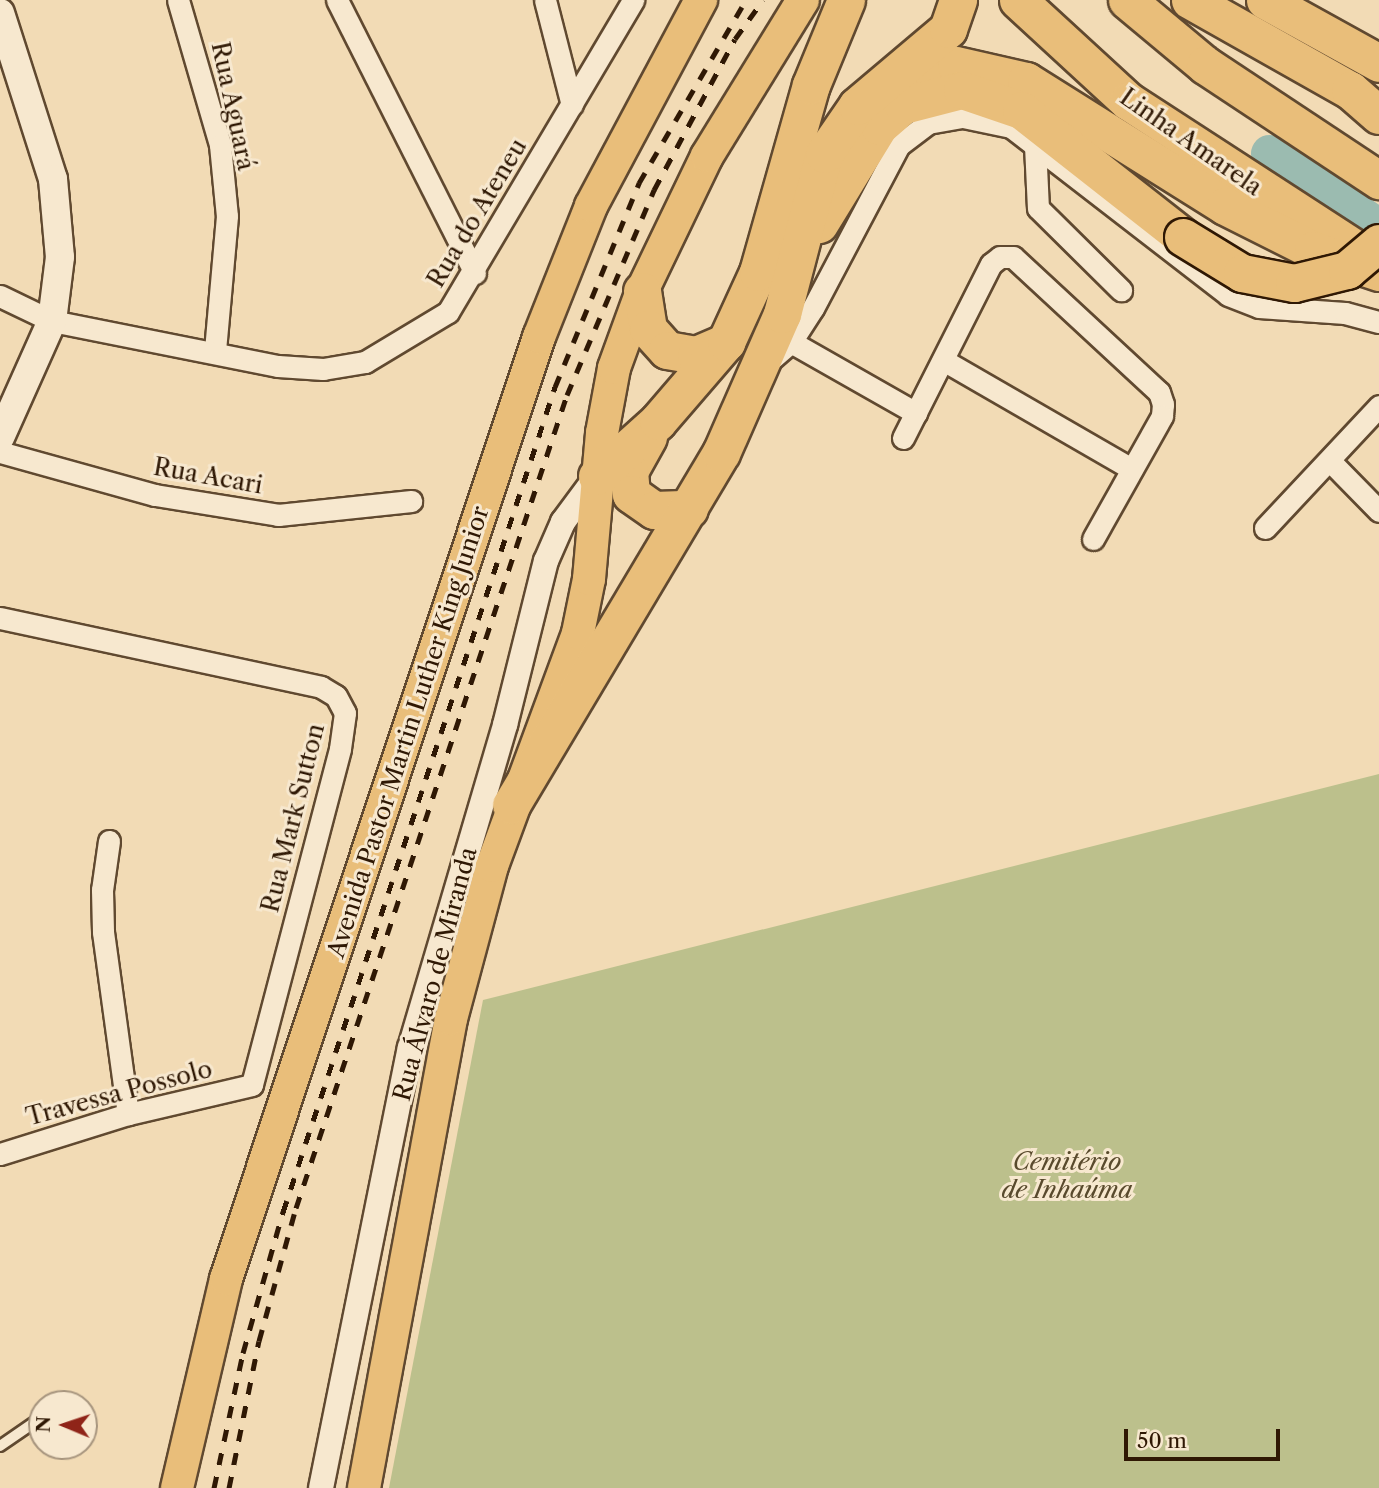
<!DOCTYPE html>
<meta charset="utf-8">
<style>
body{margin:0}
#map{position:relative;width:1379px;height:1488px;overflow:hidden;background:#f2dbb5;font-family:"Libre Caslon Text",serif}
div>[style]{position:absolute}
.green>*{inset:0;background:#bcc08c}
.river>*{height:37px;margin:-18.5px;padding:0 18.5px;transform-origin:18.5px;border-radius:18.5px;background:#9bbbb0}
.roads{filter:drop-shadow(2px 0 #604930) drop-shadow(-2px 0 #604930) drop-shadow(0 2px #604930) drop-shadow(0 -2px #604930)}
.service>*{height:10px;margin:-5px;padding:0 5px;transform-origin:5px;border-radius:5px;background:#f7e8cf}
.minor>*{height:21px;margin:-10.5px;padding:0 10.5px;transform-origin:10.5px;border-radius:10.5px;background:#f7e8cf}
.tertiary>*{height:24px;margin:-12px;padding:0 12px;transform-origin:12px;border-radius:12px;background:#f7e8cf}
.secondary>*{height:28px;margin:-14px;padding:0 14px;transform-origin:14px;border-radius:14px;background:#f7e8cf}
.primary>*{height:32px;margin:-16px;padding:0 16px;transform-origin:16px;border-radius:16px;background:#e9be7a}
.motorway>*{height:37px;margin:-18.5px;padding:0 18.5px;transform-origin:18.5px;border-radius:18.5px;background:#e9be7a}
.rail>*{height:5px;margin-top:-2.5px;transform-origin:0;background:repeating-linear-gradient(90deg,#2f1804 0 12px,transparent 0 24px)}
.bridges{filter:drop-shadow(2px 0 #2f1804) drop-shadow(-2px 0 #2f1804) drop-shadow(0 2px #2f1804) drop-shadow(0 -2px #2f1804)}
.motorway-bridge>*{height:37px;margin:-18.5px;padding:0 18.5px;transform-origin:18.5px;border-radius:18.5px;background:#e9be7a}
span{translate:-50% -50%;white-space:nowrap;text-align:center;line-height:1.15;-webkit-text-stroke:6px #f7e8cf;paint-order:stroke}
.street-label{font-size:24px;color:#2f1804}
.park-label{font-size:24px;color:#594a2d;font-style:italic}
.north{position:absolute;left:28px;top:1390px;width:70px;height:70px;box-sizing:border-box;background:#f7e8cf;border:2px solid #a7957e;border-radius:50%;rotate:272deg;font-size:19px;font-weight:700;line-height:28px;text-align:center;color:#2f1804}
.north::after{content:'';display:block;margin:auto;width:24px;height:32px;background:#8f2418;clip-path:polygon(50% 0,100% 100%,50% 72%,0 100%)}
.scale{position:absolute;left:1124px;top:1429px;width:156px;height:32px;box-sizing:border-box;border:4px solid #2f1804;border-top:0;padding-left:9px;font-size:21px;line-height:24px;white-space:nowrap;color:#2f1804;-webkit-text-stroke:5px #f7e8cf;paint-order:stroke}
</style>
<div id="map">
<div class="green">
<i style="clip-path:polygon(1379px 774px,1379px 1488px,389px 1488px,483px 1000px)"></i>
</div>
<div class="river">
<i style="left:1269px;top:153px;width:133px;rotate:33.9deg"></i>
</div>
<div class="roads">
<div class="service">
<i style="left:60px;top:1404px;width:2px;rotate:-27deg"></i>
<i style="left:0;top:1446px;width:51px;rotate:-34.6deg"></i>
</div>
<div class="minor">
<i style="left:178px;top:0;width:151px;rotate:73.8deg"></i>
<i style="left:220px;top:145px;width:71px;rotate:84.4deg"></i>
<i style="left:227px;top:216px;width:136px;rotate:95.1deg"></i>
<i style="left:337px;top:0;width:306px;rotate:63.2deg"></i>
<i style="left:545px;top:0;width:108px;rotate:75.6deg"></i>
<i style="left:1035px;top:145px;width:63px;rotate:87.3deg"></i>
<i style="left:1038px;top:208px;width:117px;rotate:44.7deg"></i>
<i style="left:0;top:296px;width:58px;rotate:25.7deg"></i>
<i style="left:52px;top:321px;width:230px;rotate:11.3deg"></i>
<i style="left:278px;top:366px;width:45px;rotate:3.8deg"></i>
<i style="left:323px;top:369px;width:43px;rotate:-9.5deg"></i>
<i style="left:365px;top:362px;width:97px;rotate:-31.1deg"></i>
<i style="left:448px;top:312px;width:363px;rotate:-59.3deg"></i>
<i style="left:791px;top:342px;width:144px;rotate:29.6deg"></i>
<i style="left:943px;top:360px;width:218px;rotate:30deg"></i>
<i style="left:769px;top:361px;width:29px;rotate:-41deg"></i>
<i style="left:791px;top:342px;width:40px;rotate:-57.1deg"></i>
<i style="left:813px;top:308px;width:184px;rotate:-62.2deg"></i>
<i style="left:899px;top:145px;width:36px;rotate:-37deg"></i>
<i style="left:928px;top:123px;width:36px;rotate:-10deg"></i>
<i style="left:963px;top:117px;width:49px;rotate:11.8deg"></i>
<i style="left:1011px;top:127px;width:274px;rotate:37.7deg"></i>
<i style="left:1228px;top:295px;width:33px;rotate:21deg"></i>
<i style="left:1259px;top:307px;width:86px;rotate:4deg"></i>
<i style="left:1345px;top:313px;width:35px;rotate:15deg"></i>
<i style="left:903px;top:438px;width:195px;rotate:-63.2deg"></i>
<i style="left:991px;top:264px;width:11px;rotate:-38deg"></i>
<i style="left:1000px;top:257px;width:13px"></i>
<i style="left:1013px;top:257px;width:199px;rotate:42.8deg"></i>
<i style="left:1159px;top:392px;width:13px;rotate:72deg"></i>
<i style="left:1163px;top:404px;width:12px;rotate:95deg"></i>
<i style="left:1162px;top:416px;width:141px;rotate:119.3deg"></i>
<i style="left:0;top:452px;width:161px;rotate:15.5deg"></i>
<i style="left:155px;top:495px;width:125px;rotate:9.2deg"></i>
<i style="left:278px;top:515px;width:134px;rotate:-6deg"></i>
<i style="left:1330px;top:461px;width:70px;rotate:45.6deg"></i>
<i style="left:1265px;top:528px;width:167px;rotate:-46.9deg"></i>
<i style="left:0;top:618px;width:328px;rotate:12.1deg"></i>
<i style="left:321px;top:687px;width:17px;rotate:31deg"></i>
<i style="left:336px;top:696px;width:19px;rotate:62deg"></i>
<i style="left:345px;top:713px;width:36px;rotate:98deg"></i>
<i style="left:340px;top:749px;width:347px;rotate:104.7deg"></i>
<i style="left:252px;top:1085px;width:127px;rotate:166.8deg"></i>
<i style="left:128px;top:1114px;width:134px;rotate:162.6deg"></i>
<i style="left:109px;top:841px;width:49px;rotate:98.1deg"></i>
<i style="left:102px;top:890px;width:42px;rotate:88.6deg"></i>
<i style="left:103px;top:932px;width:184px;rotate:82.2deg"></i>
</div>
<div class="tertiary">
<i style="left:321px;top:1488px;width:449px;rotate:-78.6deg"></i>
<i style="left:410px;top:1048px;width:337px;rotate:-73.6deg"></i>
<i style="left:505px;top:725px;width:169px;rotate:-76deg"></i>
<i style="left:546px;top:561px;width:43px;rotate:-66.4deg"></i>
<i style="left:563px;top:522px;width:57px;rotate:-53.5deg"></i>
</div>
<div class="secondary">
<i style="left:0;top:13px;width:174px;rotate:72.3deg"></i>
<i style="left:53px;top:179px;width:78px;rotate:84.9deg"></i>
<i style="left:60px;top:257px;width:64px;rotate:97.1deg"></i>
<i style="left:52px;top:321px;width:127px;rotate:114.1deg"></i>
</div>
<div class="primary">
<i style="left:177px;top:1488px;width:215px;rotate:-76.8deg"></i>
<i style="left:226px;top:1279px;width:993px;rotate:-71.62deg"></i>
<i style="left:539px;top:337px;width:141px;rotate:-68.3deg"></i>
<i style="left:591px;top:206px;width:234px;rotate:-61.9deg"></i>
<i style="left:364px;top:1488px;width:477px;rotate:-79.5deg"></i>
<i style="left:451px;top:1019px;width:158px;rotate:-75deg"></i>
<i style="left:492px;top:866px;width:248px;rotate:-69.7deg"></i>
<i style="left:578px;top:633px;width:55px;rotate:-78.5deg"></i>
<i style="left:589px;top:579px;width:147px;rotate:-84.9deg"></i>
<i style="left:602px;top:433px;width:66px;rotate:-79.5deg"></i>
<i style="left:614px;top:368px;width:82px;rotate:-70deg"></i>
<i style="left:642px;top:291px;width:150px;rotate:-64.3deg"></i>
<i style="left:707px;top:156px;width:183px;rotate:-58.4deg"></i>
</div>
<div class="motorway">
<i style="left:1018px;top:0;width:149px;rotate:42.6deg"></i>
<i style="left:1128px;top:101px;width:266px;rotate:33deg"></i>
<i style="left:1127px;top:0;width:102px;rotate:39.8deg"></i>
<i style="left:1205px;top:65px;width:209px;rotate:33.5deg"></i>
<i style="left:1190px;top:0;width:184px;rotate:29.4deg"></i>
<i style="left:1350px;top:90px;width:38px;rotate:41deg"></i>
<i style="left:1265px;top:0;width:130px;rotate:28.9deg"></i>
<i style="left:896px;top:78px;width:61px;rotate:-12.2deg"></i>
<i style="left:956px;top:65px;width:72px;rotate:12.9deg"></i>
<i style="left:1026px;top:81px;width:235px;rotate:32.1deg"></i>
<i style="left:1225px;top:206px;width:98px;rotate:26.6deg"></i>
<i style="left:1313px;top:250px;width:70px;rotate:18.4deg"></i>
<i style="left:819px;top:224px;width:115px;rotate:-58.5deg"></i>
<i style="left:879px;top:126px;width:32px;rotate:-41deg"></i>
<i style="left:903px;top:105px;width:61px;rotate:-14.3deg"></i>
<i style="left:962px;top:90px;width:62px;rotate:18.7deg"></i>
<i style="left:1021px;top:110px;width:206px;rotate:38.1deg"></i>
<i style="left:642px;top:291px;width:38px;rotate:81deg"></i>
<i style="left:648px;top:329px;width:28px;rotate:48deg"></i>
<i style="left:667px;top:350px;width:29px;rotate:10deg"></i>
<i style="left:696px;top:355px;width:33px;rotate:-23deg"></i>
<i style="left:648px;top:437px;width:39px;rotate:119deg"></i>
<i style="left:629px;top:471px;width:23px;rotate:85deg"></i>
<i style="left:631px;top:494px;width:28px;rotate:35deg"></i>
<i style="left:654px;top:510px;width:35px;rotate:-2deg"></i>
<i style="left:597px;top:476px;width:82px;rotate:-42deg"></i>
<i style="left:658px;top:421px;width:104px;rotate:-49.3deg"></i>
<i style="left:726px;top:342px;width:77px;rotate:-65.4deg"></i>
<i style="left:758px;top:272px;width:194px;rotate:-74.2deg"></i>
<i style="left:811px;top:85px;width:92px;rotate:-67.6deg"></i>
<i style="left:511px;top:805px;width:410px;rotate:-59.2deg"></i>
<i style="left:721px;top:453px;width:152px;rotate:-66.3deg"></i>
<i style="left:782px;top:314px;width:165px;rotate:-75.3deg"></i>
<i style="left:824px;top:154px;width:58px;rotate:-55.5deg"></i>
<i style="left:857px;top:106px;width:119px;rotate:-40.2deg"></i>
<i style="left:948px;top:29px;width:31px;rotate:-71deg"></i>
</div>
</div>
<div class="rail">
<i style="left:214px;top:1488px;width:138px;rotate:-77.9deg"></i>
<i style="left:243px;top:1353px;width:147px;rotate:-74.2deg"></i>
<i style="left:283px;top:1212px;width:869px;rotate:-71.75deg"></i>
<i style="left:555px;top:387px;width:221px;rotate:-67.6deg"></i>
<i style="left:639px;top:183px;width:212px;rotate:-59.7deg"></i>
<i style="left:229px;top:1488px;width:150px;rotate:-78.5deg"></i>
<i style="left:259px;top:1341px;width:138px;rotate:-74.5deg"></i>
<i style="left:296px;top:1208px;width:857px;rotate:-71.57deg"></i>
<i style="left:567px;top:395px;width:223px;rotate:-67deg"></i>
<i style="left:654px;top:190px;width:171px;rotate:-61.8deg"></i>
<i style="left:735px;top:39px;width:48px;rotate:-54.3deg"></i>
</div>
<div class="bridges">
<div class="motorway-bridge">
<i style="left:1183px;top:237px;width:69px;rotate:31.4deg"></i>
<i style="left:1242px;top:273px;width:53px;rotate:10.9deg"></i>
<i style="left:1294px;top:283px;width:55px;rotate:-13.8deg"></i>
<i style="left:1347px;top:270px;width:42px;rotate:-40.2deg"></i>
</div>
</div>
<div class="street-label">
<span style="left:233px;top:106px;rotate:78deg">Rua Aguará</span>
<span style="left:1191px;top:142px;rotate:35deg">Linha Amarela</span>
<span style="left:477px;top:213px;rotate:-59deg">Rua do Ateneu</span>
<span style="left:208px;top:476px;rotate:10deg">Rua Acari</span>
<span style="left:408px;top:732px;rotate:-72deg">Avenida Pastor Martin Luther King Junior</span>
<span style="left:293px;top:818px;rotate:-76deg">Rua Mark Sutton</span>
<span style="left:435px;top:974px;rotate:-75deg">Rua Álvaro de Miranda</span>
<span style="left:119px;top:1093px;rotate:-15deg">Travessa Possolo</span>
</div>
<div class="park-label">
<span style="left:1067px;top:1176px">Cemitério<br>de Inhaúma</span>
</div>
<div class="north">N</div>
<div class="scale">50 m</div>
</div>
